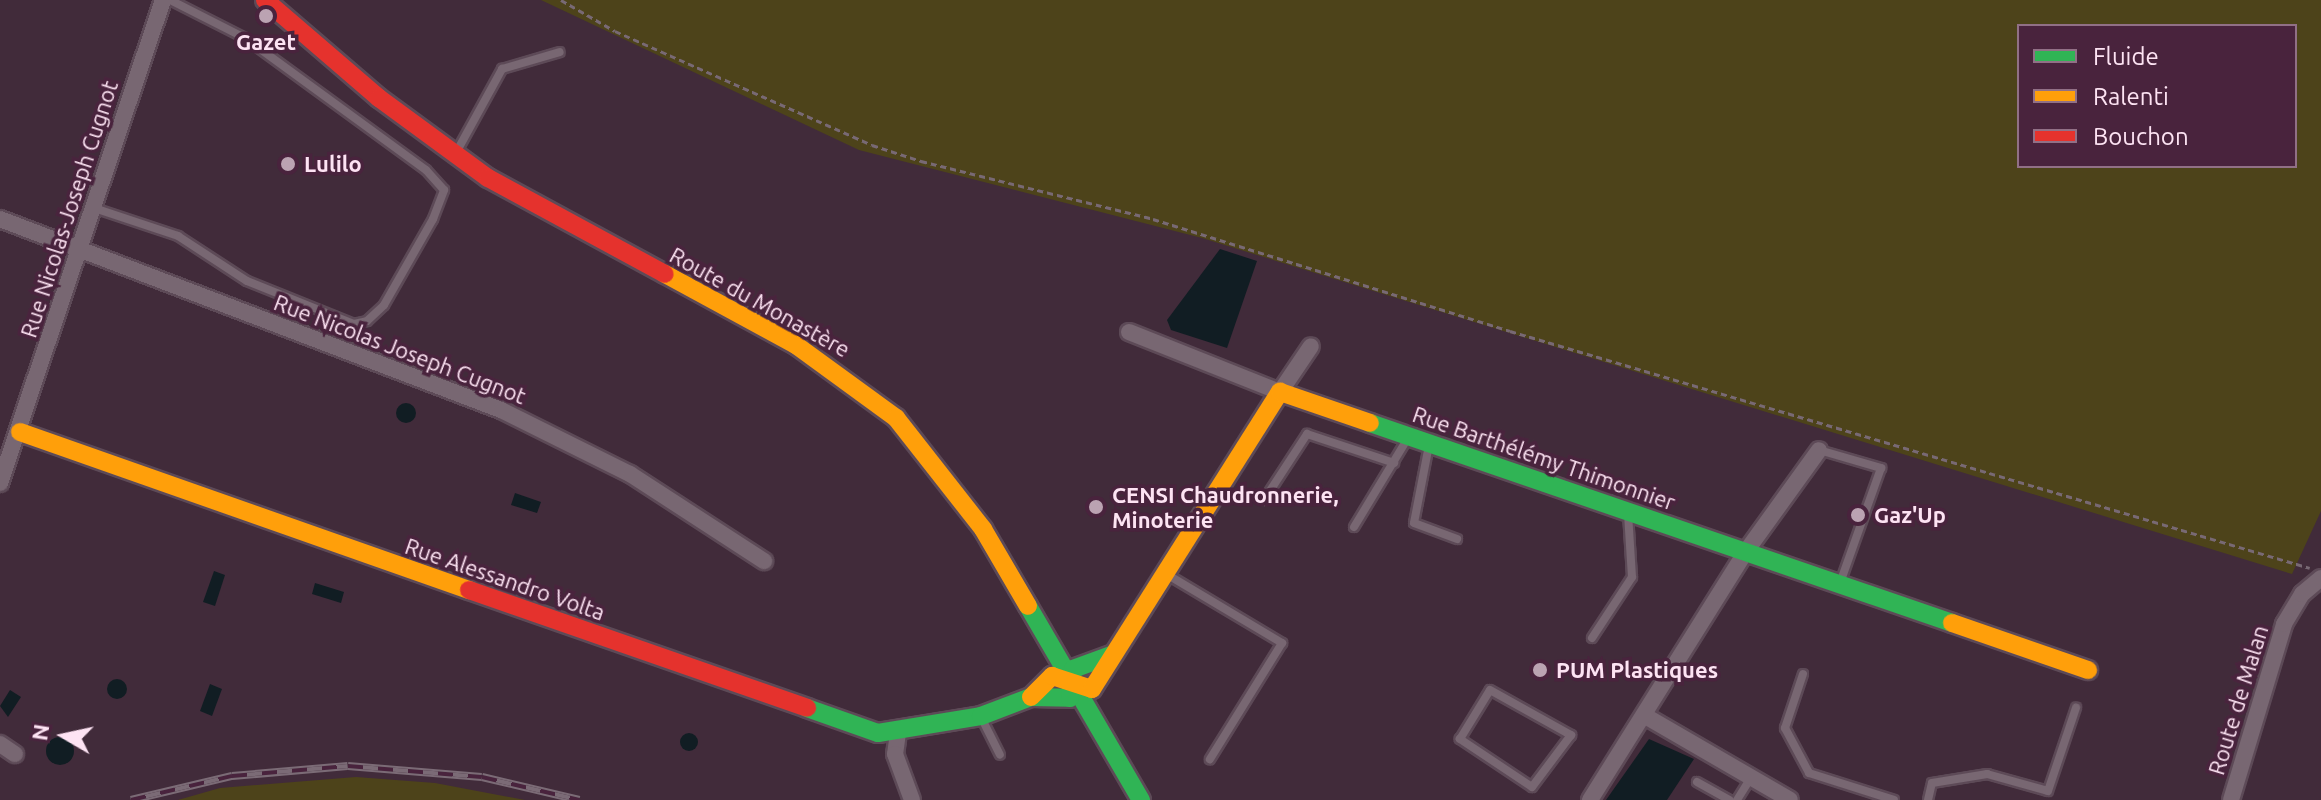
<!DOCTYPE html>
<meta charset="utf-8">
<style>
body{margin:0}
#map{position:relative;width:2321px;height:800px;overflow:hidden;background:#412b3a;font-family:Ubuntu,sans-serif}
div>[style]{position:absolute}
.green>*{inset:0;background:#4d431a}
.water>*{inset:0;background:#111d23}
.round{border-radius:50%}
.path>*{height:3px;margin-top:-1.5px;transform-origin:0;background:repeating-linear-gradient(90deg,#786974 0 6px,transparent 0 10px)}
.roads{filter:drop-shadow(2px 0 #5d4a57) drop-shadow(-2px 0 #5d4a57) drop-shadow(0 2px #5d4a57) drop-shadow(0 -2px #5d4a57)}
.lane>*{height:8px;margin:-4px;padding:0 4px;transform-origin:4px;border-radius:4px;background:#786772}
.street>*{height:16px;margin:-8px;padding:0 8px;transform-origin:8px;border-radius:8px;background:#786772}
.fast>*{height:18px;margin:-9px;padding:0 9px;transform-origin:9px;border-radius:9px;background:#30b455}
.slow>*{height:18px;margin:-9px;padding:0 9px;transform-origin:9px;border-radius:9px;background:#ff9f0a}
.jam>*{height:18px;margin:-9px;padding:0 9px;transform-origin:9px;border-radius:9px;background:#e5322d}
.rail>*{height:8px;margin-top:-4px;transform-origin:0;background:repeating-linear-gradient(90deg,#49233d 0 15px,#7b6b76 0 30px);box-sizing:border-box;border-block:2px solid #7b6b76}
.dots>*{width:22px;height:22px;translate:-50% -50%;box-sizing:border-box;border:4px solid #49233d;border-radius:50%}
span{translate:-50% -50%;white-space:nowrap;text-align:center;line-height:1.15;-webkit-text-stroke:7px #49233d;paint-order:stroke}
.poi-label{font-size:22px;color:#fde3f3;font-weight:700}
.left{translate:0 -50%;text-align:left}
.street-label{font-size:22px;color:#fde3f3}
.legend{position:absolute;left:2017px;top:24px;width:280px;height:144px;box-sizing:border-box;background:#49233d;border:2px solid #917086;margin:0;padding:10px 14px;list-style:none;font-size:24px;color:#fde3f3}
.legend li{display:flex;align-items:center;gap:16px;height:40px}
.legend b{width:40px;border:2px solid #917086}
.north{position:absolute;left:24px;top:696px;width:80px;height:80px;-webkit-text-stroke:6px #49233d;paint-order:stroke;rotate:279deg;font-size:22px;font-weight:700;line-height:32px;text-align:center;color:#fde3f3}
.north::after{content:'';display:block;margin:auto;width:28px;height:36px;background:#fde3f3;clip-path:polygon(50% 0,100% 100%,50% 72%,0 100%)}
</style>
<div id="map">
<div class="green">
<i style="clip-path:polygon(evenodd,541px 0,2321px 0,2321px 511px,2292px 574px,1202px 238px,859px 150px,541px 0,2295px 26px,2295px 166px,2019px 166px,2019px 26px,2295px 26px)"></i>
<i style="clip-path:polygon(356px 777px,435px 783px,525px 800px,178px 800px,220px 788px)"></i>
</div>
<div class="water">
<i style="clip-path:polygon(1220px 249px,1257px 261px,1227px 348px,1171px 330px,1167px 320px)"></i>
<i class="round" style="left:396px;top:403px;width:20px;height:20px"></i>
<i style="clip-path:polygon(515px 493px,541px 502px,537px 513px,511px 505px)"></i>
<i style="clip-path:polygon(214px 571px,225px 575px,215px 606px,203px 602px)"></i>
<i style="clip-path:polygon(315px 583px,344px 592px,341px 603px,312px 594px)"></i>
<i class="round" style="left:107px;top:679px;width:20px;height:20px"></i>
<i style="clip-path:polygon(210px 684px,222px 689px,212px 716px,200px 711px)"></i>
<i style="clip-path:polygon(10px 690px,21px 697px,8px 717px,0 706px)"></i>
<i class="round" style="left:680px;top:733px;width:18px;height:18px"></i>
<i class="round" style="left:46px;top:737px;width:28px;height:28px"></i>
<i style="clip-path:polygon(1649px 739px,1694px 759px,1667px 800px,1606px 800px)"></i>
</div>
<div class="path">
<i style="left:561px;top:0;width:62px;rotate:29.9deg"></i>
<i style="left:615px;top:31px;width:281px;rotate:23.9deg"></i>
<i style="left:872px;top:145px;width:52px;rotate:18.1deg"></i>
<i style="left:921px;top:161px;width:239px;rotate:14deg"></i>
<i style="left:1153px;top:219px;width:374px;rotate:17.4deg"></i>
<i style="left:1510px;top:331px;width:834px;rotate:16.5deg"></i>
</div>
<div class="roads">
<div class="lane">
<i style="left:457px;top:151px;width:94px;rotate:-61.2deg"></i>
<i style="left:502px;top:69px;width:60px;rotate:-16.3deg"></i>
<i style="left:91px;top:207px;width:92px;rotate:18.4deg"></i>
<i style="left:178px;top:236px;width:82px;rotate:33.1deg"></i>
<i style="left:247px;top:281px;width:115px;rotate:21.9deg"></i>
<i style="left:354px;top:324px;width:13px;rotate:-13deg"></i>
<i style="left:367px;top:321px;width:23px;rotate:-43deg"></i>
<i style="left:384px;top:305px;width:99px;rotate:-60.3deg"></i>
<i style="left:433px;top:219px;width:31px;rotate:-69deg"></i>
<i style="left:444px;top:190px;width:27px;rotate:-132deg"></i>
<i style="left:426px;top:170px;width:224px;rotate:-143.9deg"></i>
<i style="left:245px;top:38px;width:84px;rotate:-153.1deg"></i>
<i style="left:1429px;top:445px;width:79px;rotate:100.9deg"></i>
<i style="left:1414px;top:523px;width:46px;rotate:20.4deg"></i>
<i style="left:1819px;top:450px;width:65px;rotate:16.2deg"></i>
<i style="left:1881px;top:468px;width:122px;rotate:109.6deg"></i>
<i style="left:1264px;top:500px;width:79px;rotate:-56.9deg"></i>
<i style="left:1307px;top:434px;width:92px;rotate:18.4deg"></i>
<i style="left:1354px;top:527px;width:104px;rotate:-58.8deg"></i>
<i style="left:1168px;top:575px;width:133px;rotate:30.8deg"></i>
<i style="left:1282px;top:643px;width:137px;rotate:121.8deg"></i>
<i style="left:1592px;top:638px;width:73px;rotate:-56.7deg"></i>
<i style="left:1632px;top:577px;width:63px;rotate:-93.6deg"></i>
<i style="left:1803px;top:674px;width:57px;rotate:108.4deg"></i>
<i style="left:1785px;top:728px;width:51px;rotate:61.9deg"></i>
<i style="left:1809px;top:773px;width:89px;rotate:17.6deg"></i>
<i style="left:1490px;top:690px;width:93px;rotate:29.1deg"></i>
<i style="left:1571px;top:735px;width:65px;rotate:126.9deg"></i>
<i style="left:1532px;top:787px;width:87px;rotate:-146.3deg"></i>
<i style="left:1460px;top:739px;width:57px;rotate:-58.5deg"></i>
<i style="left:981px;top:717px;width:42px;rotate:63.4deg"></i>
<i style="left:1697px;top:782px;width:37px;rotate:29deg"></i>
<i style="left:1737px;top:800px;width:26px;rotate:-58deg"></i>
<i style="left:1928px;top:800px;width:17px;rotate:-77deg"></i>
<i style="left:1932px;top:783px;width:56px;rotate:-9.3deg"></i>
<i style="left:1987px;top:774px;width:63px;rotate:15.6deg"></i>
<i style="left:2048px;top:791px;width:88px;rotate:-71.4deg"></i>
</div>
<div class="street">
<i style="left:0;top:219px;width:536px;rotate:20.87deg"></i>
<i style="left:501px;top:410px;width:144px;rotate:26.4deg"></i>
<i style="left:630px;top:474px;width:160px;rotate:33deg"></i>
<i style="left:1129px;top:332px;width:162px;rotate:21.7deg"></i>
<i style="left:1280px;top:392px;width:55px;rotate:-56deg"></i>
<i style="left:0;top:483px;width:510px;rotate:-71.35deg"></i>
<i style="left:1647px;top:717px;width:165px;rotate:30.1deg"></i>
<i style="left:898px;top:733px;width:21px;rotate:98deg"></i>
<i style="left:895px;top:754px;width:49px;rotate:69.7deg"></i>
<i style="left:0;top:744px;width:18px;rotate:34deg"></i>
<i style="left:1590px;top:800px;width:295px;rotate:-57.9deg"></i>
<i style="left:1747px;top:550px;width:123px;rotate:-54.2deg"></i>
<i style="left:2231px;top:800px;width:184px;rotate:-73.2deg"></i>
<i style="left:2284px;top:624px;width:35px;rotate:-59deg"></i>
<i style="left:2302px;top:594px;width:25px;rotate:-40deg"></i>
</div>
<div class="fast">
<i style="left:1370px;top:423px;width:615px;rotate:18.96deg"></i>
<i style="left:1028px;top:606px;width:225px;rotate:59.8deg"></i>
<i style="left:807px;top:708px;width:75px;rotate:19.4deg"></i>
<i style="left:878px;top:733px;width:104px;rotate:-9.4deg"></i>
<i style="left:981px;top:716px;width:53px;rotate:-20.8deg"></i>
<i style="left:1031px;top:697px;width:39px;rotate:1deg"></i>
<i style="left:1070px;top:698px;width:29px;rotate:-84deg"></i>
<i style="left:1073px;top:669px;width:40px;rotate:-20.2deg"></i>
</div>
<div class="slow">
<i style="left:665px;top:274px;width:149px;rotate:28.5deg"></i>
<i style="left:796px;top:345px;width:124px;rotate:36.1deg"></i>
<i style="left:896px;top:418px;width:141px;rotate:51.9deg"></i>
<i style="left:983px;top:529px;width:89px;rotate:59.7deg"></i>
<i style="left:20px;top:432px;width:476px;rotate:19.4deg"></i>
<i style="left:1952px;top:623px;width:144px;rotate:19.1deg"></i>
<i style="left:1031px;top:697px;width:30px;rotate:-45deg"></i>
<i style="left:1052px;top:676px;width:42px;rotate:18deg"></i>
<i style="left:1092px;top:689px;width:352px;rotate:-57.7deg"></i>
<i style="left:1280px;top:392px;width:95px;rotate:19deg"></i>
</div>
<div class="jam">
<i style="left:265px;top:0;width:150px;rotate:40.7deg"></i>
<i style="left:379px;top:98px;width:135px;rotate:36.3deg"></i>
<i style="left:488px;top:178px;width:201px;rotate:28.5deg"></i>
<i style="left:469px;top:590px;width:358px;rotate:19.2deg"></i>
</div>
</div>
<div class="rail">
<i style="left:131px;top:800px;width:104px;rotate:-13.4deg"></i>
<i style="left:232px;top:776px;width:116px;rotate:-4.9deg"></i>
<i style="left:348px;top:766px;width:134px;rotate:4.7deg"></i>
<i style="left:482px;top:777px;width:100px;rotate:13.3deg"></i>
</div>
<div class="dots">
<i style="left:266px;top:16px;background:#bba3b2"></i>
<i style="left:288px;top:164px;background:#bba3b2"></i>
<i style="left:1096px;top:507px;background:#bba3b2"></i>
<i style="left:1858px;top:515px;background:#bba3b2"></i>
<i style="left:1540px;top:670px;background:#bba3b2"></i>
</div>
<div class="poi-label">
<span style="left:266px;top:42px">Gazet</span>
<span class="left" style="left:304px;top:164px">Lulilo</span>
<span class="left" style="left:1112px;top:507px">CENSI Chaudronnerie,<br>Minoterie</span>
<span class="left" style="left:1874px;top:515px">Gaz'Up</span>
<span class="left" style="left:1556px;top:670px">PUM Plastiques</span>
</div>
<div class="street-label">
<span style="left:69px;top:209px;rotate:-72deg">Rue Nicolas-Joseph Cugnot</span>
<span style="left:760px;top:302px;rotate:29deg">Route du Monastère</span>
<span style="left:400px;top:349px;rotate:21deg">Rue Nicolas Joseph Cugnot</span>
<span style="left:1544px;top:458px;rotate:19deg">Rue Barthélémy Thimonnier</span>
<span style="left:505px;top:579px;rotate:19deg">Rue Alessandro Volta</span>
<span style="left:2238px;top:700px;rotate:-73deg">Route de Malan</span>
</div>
<ul class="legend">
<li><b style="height:10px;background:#30b455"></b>Fluide</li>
<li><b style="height:10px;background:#ff9f0a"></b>Ralenti</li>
<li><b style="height:10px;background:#e5322d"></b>Bouchon</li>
</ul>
<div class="north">N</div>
</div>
